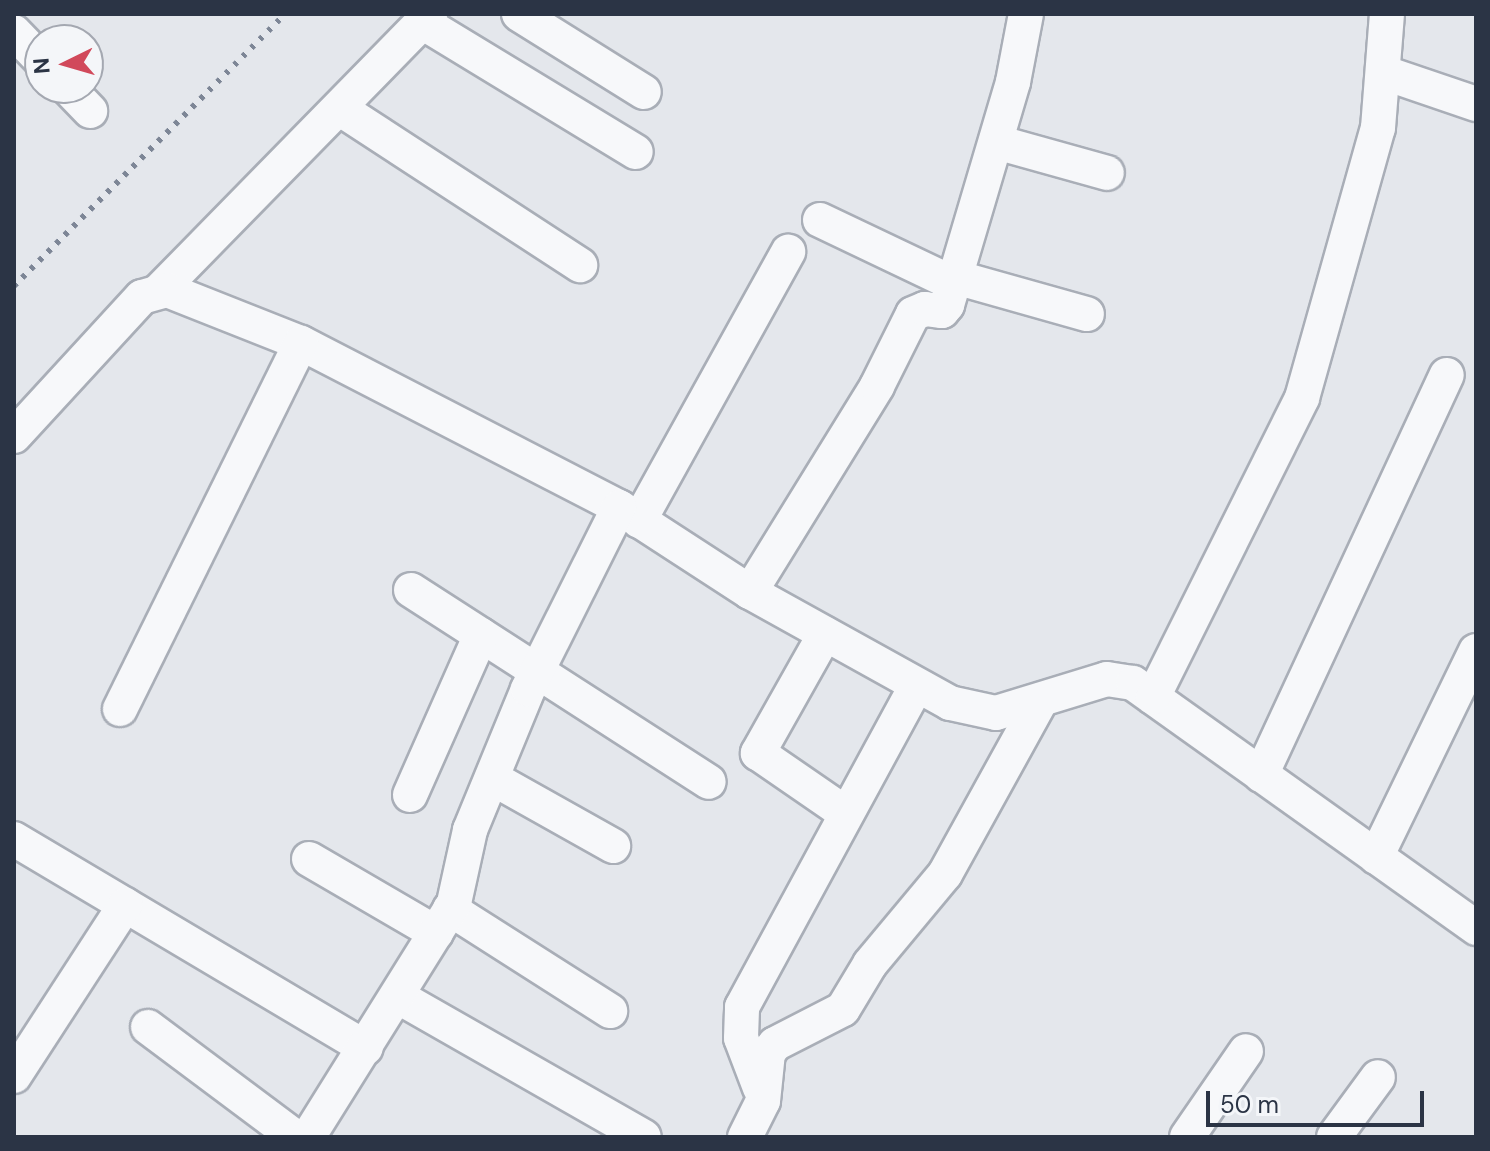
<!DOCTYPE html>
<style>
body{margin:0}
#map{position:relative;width:1490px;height:1151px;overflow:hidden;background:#e4e7ec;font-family:"DM Sans",sans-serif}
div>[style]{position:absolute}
.roads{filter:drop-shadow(2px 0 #a9aeb7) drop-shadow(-2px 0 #a9aeb7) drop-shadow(0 2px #a9aeb7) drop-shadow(0 -2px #a9aeb7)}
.minor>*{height:34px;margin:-17px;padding:0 17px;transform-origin:17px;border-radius:17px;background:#f7f8fa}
.rail>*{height:6px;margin-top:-3px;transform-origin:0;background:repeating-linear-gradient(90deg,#7d8696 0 4px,transparent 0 12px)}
span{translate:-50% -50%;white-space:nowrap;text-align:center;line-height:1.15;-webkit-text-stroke:7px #f4f6f9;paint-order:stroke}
.frame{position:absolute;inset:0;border:16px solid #2b3445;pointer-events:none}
.north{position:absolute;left:24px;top:24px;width:80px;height:80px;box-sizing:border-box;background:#f4f6f9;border:2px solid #a4a8b1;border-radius:50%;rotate:265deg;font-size:22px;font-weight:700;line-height:32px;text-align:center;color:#2b3445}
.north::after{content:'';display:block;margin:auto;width:28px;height:36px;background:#d1495b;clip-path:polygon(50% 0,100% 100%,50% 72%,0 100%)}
.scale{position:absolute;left:1206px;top:1091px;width:218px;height:36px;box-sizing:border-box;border:4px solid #2b3445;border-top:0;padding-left:10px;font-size:24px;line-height:28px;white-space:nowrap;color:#2b3445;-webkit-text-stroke:6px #f4f6f9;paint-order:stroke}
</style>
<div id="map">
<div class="roads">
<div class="minor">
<i style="left:519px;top:14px;width:147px;rotate:32deg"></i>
<i style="left:422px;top:22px;width:250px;rotate:31.3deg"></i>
<i style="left:14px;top:32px;width:37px;rotate:46deg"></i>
<i style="left:1385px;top:73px;width:96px;rotate:18.8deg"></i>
<i style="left:68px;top:88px;width:32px;rotate:46deg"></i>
<i style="left:339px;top:108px;width:288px;rotate:33.1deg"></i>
<i style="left:996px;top:142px;width:115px;rotate:15.6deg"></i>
<i style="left:820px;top:220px;width:148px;rotate:25.5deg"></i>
<i style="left:955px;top:277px;width:137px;rotate:15.7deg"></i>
<i style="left:160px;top:290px;width:386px;rotate:-45.6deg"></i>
<i style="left:14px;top:436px;width:189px;rotate:-47.4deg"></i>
<i style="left:142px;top:297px;width:26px;rotate:-16deg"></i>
<i style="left:167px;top:290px;width:144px;rotate:21.6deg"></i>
<i style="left:301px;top:343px;width:358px;rotate:27.3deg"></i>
<i style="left:619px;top:507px;width:156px;rotate:33deg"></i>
<i style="left:750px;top:592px;width:229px;rotate:29deg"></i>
<i style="left:950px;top:703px;width:47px;rotate:12.3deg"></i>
<i style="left:996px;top:713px;width:116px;rotate:-17deg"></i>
<i style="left:1107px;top:679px;width:26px;rotate:9deg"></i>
<i style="left:1133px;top:683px;width:422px;rotate:35.5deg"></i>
<i style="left:639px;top:521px;width:308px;rotate:-61deg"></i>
<i style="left:411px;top:590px;width:354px;rotate:32.8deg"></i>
<i style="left:750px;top:592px;width:242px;rotate:-58.3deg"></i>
<i style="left:877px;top:386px;width:80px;rotate:-63.4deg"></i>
<i style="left:913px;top:314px;width:13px;rotate:-23deg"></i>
<i style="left:925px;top:309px;width:17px;rotate:7deg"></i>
<i style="left:942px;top:311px;width:8px;rotate:-50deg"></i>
<i style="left:947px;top:305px;width:233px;rotate:-73.5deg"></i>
<i style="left:1013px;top:82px;width:69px;rotate:-79.2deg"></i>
<i style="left:825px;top:634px;width:137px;rotate:119.4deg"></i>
<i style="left:758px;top:753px;width:104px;rotate:34.5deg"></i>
<i style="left:1153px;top:697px;width:334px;rotate:-63.5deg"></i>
<i style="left:1302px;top:398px;width:280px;rotate:-74.3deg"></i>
<i style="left:1378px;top:128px;width:114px;rotate:-85.5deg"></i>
<i style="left:120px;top:709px;width:408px;rotate:-63.7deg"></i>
<i style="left:1261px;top:775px;width:441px;rotate:-65.1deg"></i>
<i style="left:492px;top:778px;width:139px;rotate:29.3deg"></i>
<i style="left:410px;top:795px;width:175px;rotate:-66.1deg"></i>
<i style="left:14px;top:839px;width:409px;rotate:30.7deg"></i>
<i style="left:1376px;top:857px;width:229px;rotate:-64.1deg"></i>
<i style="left:309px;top:859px;width:147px;rotate:30.2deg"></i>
<i style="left:450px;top:909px;width:190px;rotate:32.5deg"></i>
<i style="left:397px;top:996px;width:284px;rotate:29.7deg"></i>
<i style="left:148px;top:1027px;width:184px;rotate:36.8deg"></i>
<i style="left:14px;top:1076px;width:204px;rotate:-57deg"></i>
<i style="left:760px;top:1088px;width:53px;rotate:-110.8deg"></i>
<i style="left:741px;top:1038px;width:31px;rotate:-88deg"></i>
<i style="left:742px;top:1007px;width:365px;rotate:-61.5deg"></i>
<i style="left:308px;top:1137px;width:276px;rotate:-58deg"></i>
<i style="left:454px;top:903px;width:75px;rotate:-77.6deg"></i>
<i style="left:470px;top:830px;width:152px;rotate:-67.6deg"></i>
<i style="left:528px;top:689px;width:203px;rotate:-63.4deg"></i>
<i style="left:745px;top:1137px;width:40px;rotate:-63.4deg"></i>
<i style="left:763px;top:1101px;width:48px;rotate:-84.1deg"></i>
<i style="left:768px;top:1053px;width:11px;rotate:-52deg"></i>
<i style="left:775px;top:1044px;width:76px;rotate:-27.2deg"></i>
<i style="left:843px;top:1009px;width:52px;rotate:-59deg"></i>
<i style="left:870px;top:964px;width:117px;rotate:-50.2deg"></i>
<i style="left:945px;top:874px;width:199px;rotate:-61.1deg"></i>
<i style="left:1187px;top:1137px;width:104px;rotate:-55.5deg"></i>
<i style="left:1334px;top:1137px;width:74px;rotate:-53.7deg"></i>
</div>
</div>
<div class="rail">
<i style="left:14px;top:286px;width:384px;rotate:-45.1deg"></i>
</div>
<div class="frame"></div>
<div class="north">N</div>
<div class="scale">50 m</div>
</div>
